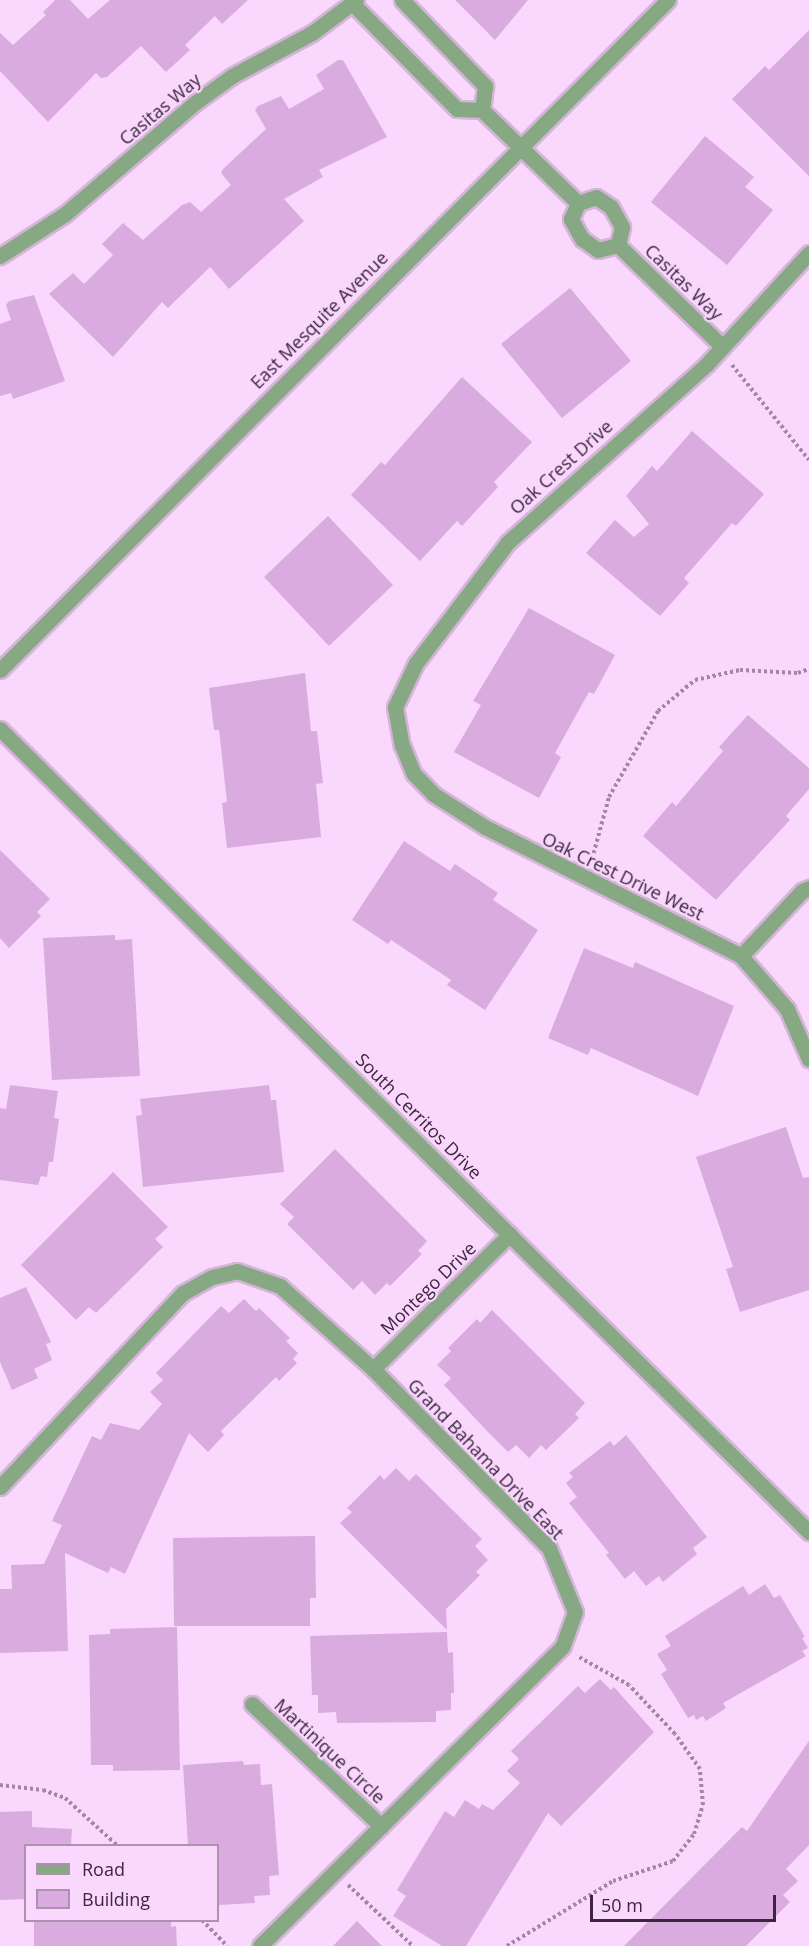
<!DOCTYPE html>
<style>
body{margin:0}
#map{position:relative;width:809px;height:1946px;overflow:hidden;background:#fad7fd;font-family:"Open Sans",sans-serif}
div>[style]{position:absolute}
.building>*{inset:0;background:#daabde}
.path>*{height:4px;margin-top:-2px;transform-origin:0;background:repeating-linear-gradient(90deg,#a386a6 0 3px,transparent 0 6px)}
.roads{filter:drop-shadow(2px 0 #d4b4d7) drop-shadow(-2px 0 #d4b4d7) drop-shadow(0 2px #d4b4d7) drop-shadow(0 -2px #d4b4d7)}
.minor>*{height:15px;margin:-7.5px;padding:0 7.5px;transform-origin:7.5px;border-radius:7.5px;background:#86a984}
.tertiary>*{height:15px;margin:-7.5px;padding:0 7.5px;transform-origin:7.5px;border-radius:7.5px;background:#86a984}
span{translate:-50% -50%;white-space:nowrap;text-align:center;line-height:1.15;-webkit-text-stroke:4.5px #fad7fd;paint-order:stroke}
.street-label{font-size:18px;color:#3c263f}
.legend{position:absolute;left:24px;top:1844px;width:195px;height:78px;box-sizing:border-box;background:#fad7fd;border:2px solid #ae90b1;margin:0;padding:8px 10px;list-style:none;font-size:18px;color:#3c263f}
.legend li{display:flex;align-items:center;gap:12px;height:30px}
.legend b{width:30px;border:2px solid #ae90b1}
.scale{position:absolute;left:590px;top:1895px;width:186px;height:27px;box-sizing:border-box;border:3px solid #3c263f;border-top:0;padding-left:8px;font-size:18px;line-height:21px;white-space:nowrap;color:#3c263f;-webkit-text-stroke:4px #fad7fd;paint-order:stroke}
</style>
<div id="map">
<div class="building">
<i style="clip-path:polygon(55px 0,70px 0,88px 19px,110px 0,248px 0,222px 24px,215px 16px,185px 45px,190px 50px,166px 72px,141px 46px,107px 77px,101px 78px,96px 73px,48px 122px,0 71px,0 33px,13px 45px,46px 15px,43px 12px)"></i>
<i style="clip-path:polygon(455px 0,528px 0,495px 40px)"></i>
<i style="clip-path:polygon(809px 30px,809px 176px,732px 99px,765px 66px,769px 70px)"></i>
<i style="clip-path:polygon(338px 60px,343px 60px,387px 137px,319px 170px,323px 177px,284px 199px,304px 221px,229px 289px,210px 267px,168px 308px,162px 302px,113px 357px,49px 294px,73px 273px,84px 284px,113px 255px,102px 244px,123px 223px,143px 240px,182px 205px,190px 202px,201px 212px,231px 185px,221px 173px,223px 169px,266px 129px,255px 110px,258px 106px,281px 96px,289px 109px,324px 89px,316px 75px)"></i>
<i style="clip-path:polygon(705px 136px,754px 177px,745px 187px,773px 210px,727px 265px,651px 202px)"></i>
<i style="clip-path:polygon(570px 288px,631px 361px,562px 418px,501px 344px)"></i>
<i style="clip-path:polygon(34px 295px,65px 381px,13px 399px,11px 393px,0 396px,0 324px,11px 320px,6px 305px,9px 301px)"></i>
<i style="clip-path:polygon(462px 377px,532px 442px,494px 482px,498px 487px,462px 526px,457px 521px,420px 561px,351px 495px,381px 462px,385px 465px)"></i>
<i style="clip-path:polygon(692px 431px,764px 494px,736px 526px,732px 523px,684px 578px,689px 583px,660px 616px,586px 553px,615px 520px,634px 537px,649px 524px,626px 496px,652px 466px,657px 471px)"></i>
<i style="clip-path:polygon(328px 516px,393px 585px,329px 646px,264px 577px)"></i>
<i style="clip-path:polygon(529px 608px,615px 655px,594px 694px,589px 692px,555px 753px,561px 757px,539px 798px,454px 752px,481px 705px,473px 701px)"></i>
<i style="clip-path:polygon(305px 673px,311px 731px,317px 731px,323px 783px,316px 784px,321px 837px,227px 848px,222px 803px,227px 802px,219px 730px,214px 730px,209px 688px)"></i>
<i style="clip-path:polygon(748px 715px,809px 768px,809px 789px,786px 816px,790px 820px,716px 900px,643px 836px,672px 802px,676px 806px,723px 751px,719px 747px)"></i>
<i style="clip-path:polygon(404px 841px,450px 871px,455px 864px,498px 893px,493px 900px,538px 930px,485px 1010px,447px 985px,451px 980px,391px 940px,388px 944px,352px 920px)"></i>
<i style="clip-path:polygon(0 850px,50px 899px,37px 912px,41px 916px,9px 948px,0 938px)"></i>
<i style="clip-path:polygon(115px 935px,115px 940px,132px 939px,140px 1076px,52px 1080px,43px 938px)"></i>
<i style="clip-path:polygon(584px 948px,633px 968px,635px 962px,734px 1006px,698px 1096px,591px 1048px,588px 1055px,548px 1038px)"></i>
<i style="clip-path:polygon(10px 1085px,58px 1091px,54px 1118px,59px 1119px,53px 1162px,49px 1162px,47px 1177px,41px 1176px,38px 1185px,0 1180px,0 1108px,6px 1109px)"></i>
<i style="clip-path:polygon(269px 1085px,271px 1100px,276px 1100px,284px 1172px,143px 1187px,136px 1116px,142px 1115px,140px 1099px)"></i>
<i style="clip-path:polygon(786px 1127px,803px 1178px,809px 1177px,809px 1290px,740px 1312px,726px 1269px,733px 1267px,696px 1157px)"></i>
<i style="clip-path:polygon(335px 1149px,427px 1241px,418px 1251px,422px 1254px,390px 1286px,387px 1283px,375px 1295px,362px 1281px,353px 1290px,287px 1224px,294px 1217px,280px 1204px)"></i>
<i style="clip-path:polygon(113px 1172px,168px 1227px,155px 1239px,163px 1247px,96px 1313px,89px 1307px,76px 1320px,21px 1265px)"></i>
<i style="clip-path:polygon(26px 1287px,51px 1342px,46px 1344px,52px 1360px,34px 1369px,38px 1378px,12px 1390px,0 1362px,0 1298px)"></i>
<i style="clip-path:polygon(244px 1299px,256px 1311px,259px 1308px,290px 1338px,286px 1341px,298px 1353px,293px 1359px,297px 1363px,279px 1381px,276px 1377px,221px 1431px,224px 1435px,208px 1452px,189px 1433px,125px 1574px,111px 1567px,108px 1573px,65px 1553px,68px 1651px,0 1653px,0 1589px,12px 1589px,11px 1565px,44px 1564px,62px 1525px,52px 1521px,92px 1436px,101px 1440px,110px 1423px,139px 1430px,162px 1404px,150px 1392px,163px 1380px,156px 1373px,221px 1306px,229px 1313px)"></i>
<i style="clip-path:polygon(492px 1310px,585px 1403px,575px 1414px,579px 1418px,546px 1450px,541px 1445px,529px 1458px,516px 1445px,508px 1452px,487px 1431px,444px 1385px,451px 1378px,437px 1365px,451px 1351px,448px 1348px,477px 1319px,480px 1323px)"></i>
<i style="clip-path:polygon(626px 1435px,707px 1537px,693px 1548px,697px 1554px,663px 1582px,659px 1576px,646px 1586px,634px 1571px,625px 1579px,606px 1555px,609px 1553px,569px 1503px,577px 1497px,566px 1483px,573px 1477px,569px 1473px,610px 1441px,614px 1446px)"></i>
<i style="clip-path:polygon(396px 1468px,409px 1481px,416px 1474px,482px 1539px,475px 1546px,488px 1560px,476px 1572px,480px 1575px,446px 1609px,447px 1630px,340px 1523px,352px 1512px,347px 1508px,380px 1475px,384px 1480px)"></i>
<i style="clip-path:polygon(315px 1536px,316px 1598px,310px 1598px,310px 1626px,174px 1626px,173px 1538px)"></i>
<i style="clip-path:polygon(765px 1584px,774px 1598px,780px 1595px,805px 1637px,802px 1638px,808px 1648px,802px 1651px,806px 1656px,723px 1703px,726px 1708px,706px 1721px,703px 1716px,696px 1720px,694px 1715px,688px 1718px,661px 1674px,667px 1670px,657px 1654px,671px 1646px,665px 1636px,743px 1586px,749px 1595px)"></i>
<i style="clip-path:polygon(177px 1627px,180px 1770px,113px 1771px,113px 1765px,91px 1765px,89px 1635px,110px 1634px,110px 1629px)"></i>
<i style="clip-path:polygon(447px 1632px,448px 1653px,453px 1652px,454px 1693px,451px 1693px,451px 1710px,436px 1711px,436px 1722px,337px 1723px,336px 1712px,318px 1713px,318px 1695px,312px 1695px,310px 1636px)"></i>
<i style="clip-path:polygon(600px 1679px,611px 1690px,614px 1687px,654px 1732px,561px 1826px,548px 1813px,466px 1946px,442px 1946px,393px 1916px,406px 1896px,397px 1890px,445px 1811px,454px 1817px,465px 1800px,479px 1809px,482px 1804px,493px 1810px,520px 1783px,507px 1771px,519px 1759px,511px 1751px,578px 1686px,585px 1693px)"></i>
<i style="clip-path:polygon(809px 1741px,809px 1845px,786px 1869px,798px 1881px,783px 1895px,790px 1902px,746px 1946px,624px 1946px,742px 1827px,747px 1831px)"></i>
<i style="clip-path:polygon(243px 1761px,244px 1765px,260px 1764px,261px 1785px,272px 1784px,279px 1875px,269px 1876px,270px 1895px,254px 1896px,255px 1903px,218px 1905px,218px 1845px,188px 1845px,183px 1765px)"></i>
<i style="clip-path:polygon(32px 1811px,32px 1827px,72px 1829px,71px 1845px,26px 1845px,26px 1899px,0 1900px,0 1812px)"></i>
<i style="clip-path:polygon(34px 1920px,171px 1920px,171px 1927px,176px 1926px,177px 1946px,34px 1946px)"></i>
<i style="clip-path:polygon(357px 1921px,382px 1946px,333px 1946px)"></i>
</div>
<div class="path">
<i style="left:732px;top:365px;width:122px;rotate:51deg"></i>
<i style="left:592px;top:859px;width:64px;rotate:-74.7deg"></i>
<i style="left:609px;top:797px;width:99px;rotate:-60.3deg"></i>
<i style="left:658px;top:711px;width:48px;rotate:-40deg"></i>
<i style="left:695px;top:680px;width:46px;rotate:-12.5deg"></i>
<i style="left:740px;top:670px;width:58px;rotate:3deg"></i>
<i style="left:798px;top:673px;width:12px;rotate:-20deg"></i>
<i style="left:0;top:1785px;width:43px;rotate:6.6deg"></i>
<i style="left:43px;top:1790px;width:23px;rotate:20deg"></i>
<i style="left:65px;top:1798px;width:72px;rotate:42.2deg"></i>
<i style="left:348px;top:1885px;width:89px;rotate:43.2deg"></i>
<i style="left:202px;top:1920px;width:36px;rotate:46deg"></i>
<i style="left:507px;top:1946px;width:124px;rotate:-31.5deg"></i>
<i style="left:613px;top:1881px;width:63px;rotate:-18.4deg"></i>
<i style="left:673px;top:1861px;width:34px;rotate:-52deg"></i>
<i style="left:694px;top:1834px;width:30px;rotate:-73deg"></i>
<i style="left:703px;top:1805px;width:36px;rotate:-95deg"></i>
<i style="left:700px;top:1769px;width:43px;rotate:-125.5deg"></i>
<i style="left:675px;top:1734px;width:67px;rotate:-133.2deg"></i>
<i style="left:629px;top:1685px;width:60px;rotate:-150.9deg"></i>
</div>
<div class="roads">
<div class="minor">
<i style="left:402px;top:0;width:120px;rotate:46deg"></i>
<i style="left:485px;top:86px;width:24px;rotate:97deg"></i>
<i style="left:352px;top:3px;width:149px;rotate:45.3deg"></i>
<i style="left:457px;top:109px;width:25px;rotate:2deg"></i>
<i style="left:482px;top:110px;width:134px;rotate:44.1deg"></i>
<i style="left:596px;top:197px;width:18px;rotate:34deg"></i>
<i style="left:611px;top:207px;width:23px;rotate:61deg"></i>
<i style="left:622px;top:227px;width:18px;rotate:103deg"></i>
<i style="left:618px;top:245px;width:21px;rotate:166deg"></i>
<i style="left:598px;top:250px;width:19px;rotate:-145deg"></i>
<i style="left:582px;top:239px;width:23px;rotate:-119deg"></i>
<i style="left:571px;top:219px;width:17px;rotate:-66deg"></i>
<i style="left:578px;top:203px;width:19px;rotate:-18deg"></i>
<i style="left:618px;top:245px;width:146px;rotate:44.2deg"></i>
<i style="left:809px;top:253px;width:152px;rotate:132.6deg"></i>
<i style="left:706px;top:365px;width:266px;rotate:138.2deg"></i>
<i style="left:508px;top:542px;width:152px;rotate:127.2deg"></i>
<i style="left:416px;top:663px;width:49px;rotate:115.5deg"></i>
<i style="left:395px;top:707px;width:39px;rotate:80deg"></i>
<i style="left:402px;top:745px;width:31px;rotate:68deg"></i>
<i style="left:414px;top:774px;width:28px;rotate:46deg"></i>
<i style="left:433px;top:794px;width:62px;rotate:32.4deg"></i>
<i style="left:485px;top:827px;width:287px;rotate:26.7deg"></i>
<i style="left:741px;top:956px;width:70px;rotate:49deg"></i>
<i style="left:787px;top:1009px;width:55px;rotate:66.3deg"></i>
<i style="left:0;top:256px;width:77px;rotate:-32.9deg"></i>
<i style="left:65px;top:214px;width:167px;rotate:-40.6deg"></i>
<i style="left:192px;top:105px;width:49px;rotate:-35.9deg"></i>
<i style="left:232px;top:76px;width:91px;rotate:-28.3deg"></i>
<i style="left:312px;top:33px;width:55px;rotate:-36.9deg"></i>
<i style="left:0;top:729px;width:1140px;rotate:44.79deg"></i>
<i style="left:741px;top:956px;width:89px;rotate:-46.8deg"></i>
<i style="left:802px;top:891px;width:8px;rotate:-23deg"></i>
<i style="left:373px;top:1369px;width:192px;rotate:-44.6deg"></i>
<i style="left:0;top:1487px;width:267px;rotate:-46.7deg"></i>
<i style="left:183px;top:1293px;width:33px;rotate:-29deg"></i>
<i style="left:212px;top:1277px;width:26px;rotate:-13deg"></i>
<i style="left:237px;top:1271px;width:46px;rotate:19.2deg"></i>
<i style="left:280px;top:1286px;width:125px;rotate:41.7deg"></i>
<i style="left:373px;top:1369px;width:251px;rotate:45.5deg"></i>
<i style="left:549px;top:1548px;width:69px;rotate:67.9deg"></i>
<i style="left:575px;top:1612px;width:37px;rotate:110deg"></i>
<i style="left:562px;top:1647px;width:425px;rotate:135.3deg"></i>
<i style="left:252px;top:1704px;width:178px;rotate:43.4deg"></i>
</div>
<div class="tertiary">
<i style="left:0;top:670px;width:946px;rotate:-45.09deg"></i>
</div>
</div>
<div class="street-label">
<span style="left:160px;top:109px;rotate:-40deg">Casitas Way</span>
<span style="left:684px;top:282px;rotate:44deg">Casitas Way</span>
<span style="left:319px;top:320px;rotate:-45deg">East Mesquite Avenue</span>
<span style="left:561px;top:467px;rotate:-42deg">Oak Crest Drive</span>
<span style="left:623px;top:876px;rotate:26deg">Oak Crest Drive West</span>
<span style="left:419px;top:1116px;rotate:45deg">South Cerritos Drive</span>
<span style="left:428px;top:1288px;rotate:-44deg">Montego Drive</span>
<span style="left:486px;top:1459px;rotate:46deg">Grand Bahama Drive East</span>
<span style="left:330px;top:1751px;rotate:43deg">Martinique Circle</span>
</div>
<ul class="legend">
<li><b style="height:8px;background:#86a984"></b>Road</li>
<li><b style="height:16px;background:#daabde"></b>Building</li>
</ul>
<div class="scale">50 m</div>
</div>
